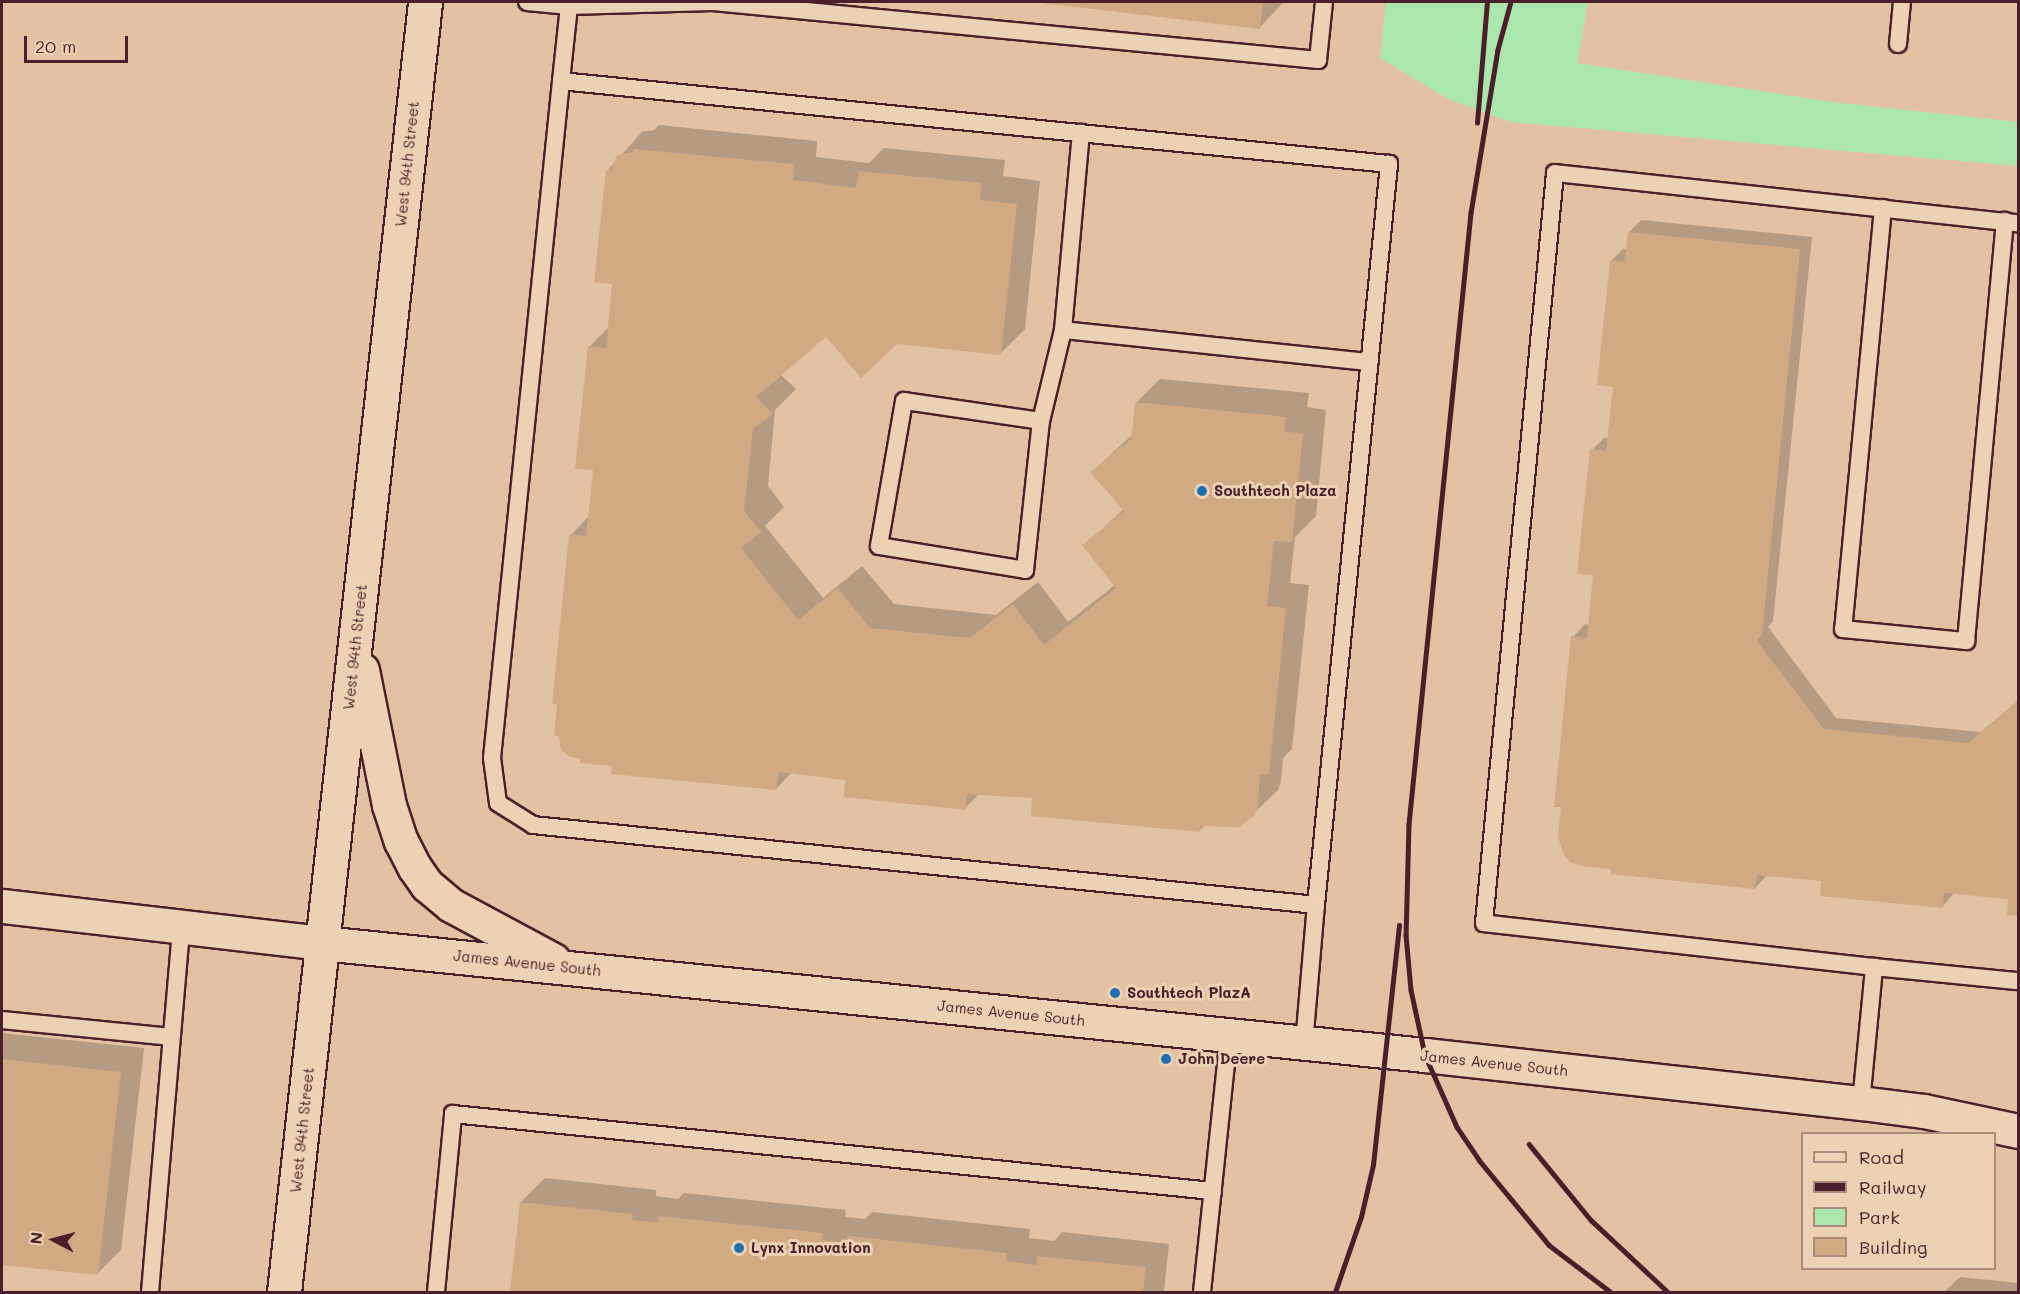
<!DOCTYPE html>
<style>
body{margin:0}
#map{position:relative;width:2020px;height:1294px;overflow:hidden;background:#edd1b4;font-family:Mali,sans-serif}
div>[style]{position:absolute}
.built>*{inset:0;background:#e2c2a3}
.green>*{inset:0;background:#abe7ac}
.shadow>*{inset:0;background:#0003}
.building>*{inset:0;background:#d1aa83}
.roads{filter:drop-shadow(2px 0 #4a1f2b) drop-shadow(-2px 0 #4a1f2b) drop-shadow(0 2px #4a1f2b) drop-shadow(0 -2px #4a1f2b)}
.service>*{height:16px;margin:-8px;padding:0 8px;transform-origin:8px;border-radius:8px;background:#edd1b4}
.tertiary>*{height:33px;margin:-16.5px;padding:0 16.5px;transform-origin:16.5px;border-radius:16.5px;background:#edd1b4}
.rail>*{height:4.5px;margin:-2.25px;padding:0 2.25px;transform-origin:2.25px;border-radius:2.25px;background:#4a1f2b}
.dots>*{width:16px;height:16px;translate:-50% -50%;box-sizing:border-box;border:3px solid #edd1b4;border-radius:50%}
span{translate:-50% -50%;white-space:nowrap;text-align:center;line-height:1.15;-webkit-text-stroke:6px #edd1b4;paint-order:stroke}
.street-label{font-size:15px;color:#4a1f2b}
.poi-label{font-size:15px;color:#4a1f2b;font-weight:700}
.left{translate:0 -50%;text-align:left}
.frame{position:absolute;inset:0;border:3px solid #4a1f2b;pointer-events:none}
.legend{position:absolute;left:1801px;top:1132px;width:195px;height:138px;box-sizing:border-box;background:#edd1b4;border:2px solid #ac8a7d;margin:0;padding:8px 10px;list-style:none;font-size:18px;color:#4a1f2b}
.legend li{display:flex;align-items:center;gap:12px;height:30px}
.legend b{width:30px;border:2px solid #ac8a7d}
.north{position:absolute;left:24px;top:1210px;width:60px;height:60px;-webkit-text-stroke:4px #edd1b4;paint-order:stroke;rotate:276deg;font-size:16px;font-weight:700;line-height:24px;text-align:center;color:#4a1f2b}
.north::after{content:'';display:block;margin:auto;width:21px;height:27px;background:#4a1f2b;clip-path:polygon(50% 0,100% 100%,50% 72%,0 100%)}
.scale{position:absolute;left:24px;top:36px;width:104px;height:27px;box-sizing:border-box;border:3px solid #4a1f2b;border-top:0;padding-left:8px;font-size:18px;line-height:21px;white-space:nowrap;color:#4a1f2b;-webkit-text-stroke:4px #edd1b4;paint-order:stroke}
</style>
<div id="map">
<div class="built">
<i style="clip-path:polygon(evenodd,2px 2px,2018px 2px,2018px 1292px,2px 1292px,2px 2px,1802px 1134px,1994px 1134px,1994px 1268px,1802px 1268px,1802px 1134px)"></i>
</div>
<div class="green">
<i style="clip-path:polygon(1386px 2px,1588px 2px,1577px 63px,1832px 102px,2018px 122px,2018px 166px,1511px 122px,1448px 99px,1380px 58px)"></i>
</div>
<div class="shadow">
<i style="clip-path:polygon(1035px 2px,1284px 2px,1260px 27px)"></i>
<i style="clip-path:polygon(659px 125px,817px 141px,816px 157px,869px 163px,884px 148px,1005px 160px,1003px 176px,1040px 181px,1025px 329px,1001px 353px,826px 335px,780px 374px,796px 389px,775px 410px,768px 486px,784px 507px,765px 526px,823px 598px,862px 566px,894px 604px,996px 615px,1038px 582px,1068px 622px,1115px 585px,1084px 545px,1124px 509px,1092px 472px,1133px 434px,1136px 403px,1160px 379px,1309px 393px,1307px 407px,1326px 410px,1316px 516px,1295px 537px,1290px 583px,1309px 585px,1292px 749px,1283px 758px,1281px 781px,1278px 790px,1253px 814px,1206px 824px,1199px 831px,1034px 797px,980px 793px,965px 808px,846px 779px,792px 772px,776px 789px,613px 765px,570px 756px,560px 746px,571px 535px,589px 516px,595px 469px,589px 347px,609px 327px,614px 282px,607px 171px,642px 132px,654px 130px)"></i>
<i style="clip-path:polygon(1641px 220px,1812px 237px,1773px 621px,1768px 627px,1836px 718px,1981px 732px,2018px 701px,2018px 914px,2008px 913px,2009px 898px,1955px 892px,1942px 907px,1822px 879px,1767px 875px,1755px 888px,1573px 637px,1585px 624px,1590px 625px,1595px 574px,1592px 450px,1604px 438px,1609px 438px,1615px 385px,1611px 261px,1623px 249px,1627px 249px,1629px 232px)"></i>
<i style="clip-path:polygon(2px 1033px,144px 1048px,121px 1250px,97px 1274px,2px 1263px)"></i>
<i style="clip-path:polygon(545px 1178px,656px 1190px,656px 1196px,678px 1199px,684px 1193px,846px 1210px,845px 1217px,865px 1219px,872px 1212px,1030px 1229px,1029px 1238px,1054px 1241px,1062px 1232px,1169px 1244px,1164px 1292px,512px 1292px,521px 1202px)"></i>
<i style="clip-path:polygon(1960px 1277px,2018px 1283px,2018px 1292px,1944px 1292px)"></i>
</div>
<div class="building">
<i style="clip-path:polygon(1035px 2px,1263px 2px,1260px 29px)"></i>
<i style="clip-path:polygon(633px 149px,794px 164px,793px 180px,856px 188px,859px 171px,982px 183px,980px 200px,1017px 204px,1001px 355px,897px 344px,861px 378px,826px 337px,756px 397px,773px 414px,753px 429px,744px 511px,761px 532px,741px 548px,798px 620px,838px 588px,870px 628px,970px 638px,1013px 604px,1044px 645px,1116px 588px,1082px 545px,1124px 511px,1090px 472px,1131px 439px,1135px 402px,1286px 417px,1284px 431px,1303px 434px,1292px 542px,1274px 541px,1267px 606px,1286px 608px,1269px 774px,1260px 774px,1258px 806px,1254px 816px,1239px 827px,1200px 826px,1200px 832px,1031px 816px,1032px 798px,967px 794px,966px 810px,844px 797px,845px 780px,779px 772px,776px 790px,611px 774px,612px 766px,580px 763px,580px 758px,570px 757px,562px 751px,559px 736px,554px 736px,557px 704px,552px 704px,569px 534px,586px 536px,593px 470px,575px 469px,588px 346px,606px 348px,612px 284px,594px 282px,606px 170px,611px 170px,617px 155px,633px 152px)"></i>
<i style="clip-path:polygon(1628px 232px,1800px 249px,1762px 635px,1756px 640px,1824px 729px,1968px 743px,2018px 702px,2018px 916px,2007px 915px,2008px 899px,1944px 893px,1943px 908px,1820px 896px,1821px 881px,1757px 875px,1755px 889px,1611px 874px,1611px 869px,1581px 866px,1570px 862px,1564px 855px,1558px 837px,1561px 807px,1554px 807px,1571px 636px,1587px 638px,1593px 575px,1577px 574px,1590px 449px,1606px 451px,1613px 387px,1597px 385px,1610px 260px,1624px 262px)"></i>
<i style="clip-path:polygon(2px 1059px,121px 1072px,98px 1275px,2px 1265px)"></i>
<i style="clip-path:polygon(520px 1202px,633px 1214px,632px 1220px,658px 1223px,659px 1216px,823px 1233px,822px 1240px,846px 1243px,847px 1236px,1007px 1253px,1006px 1261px,1036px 1265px,1037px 1256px,1146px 1267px,1143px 1292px,510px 1292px)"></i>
</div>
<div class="roads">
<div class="service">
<i style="left:527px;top:2px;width:42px;rotate:5.4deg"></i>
<i style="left:569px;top:6px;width:75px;rotate:96.1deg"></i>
<i style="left:561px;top:81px;width:681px;rotate:95.82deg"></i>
<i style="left:492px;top:758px;width:45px;rotate:82.4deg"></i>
<i style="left:498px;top:803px;width:41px;rotate:32.2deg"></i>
<i style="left:533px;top:825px;width:787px;rotate:5.83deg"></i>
<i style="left:1316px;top:905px;width:745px;rotate:-84.37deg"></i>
<i style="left:1389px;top:164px;width:832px;rotate:-174.28deg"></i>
<i style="left:570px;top:2px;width:4px;rotate:104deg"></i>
<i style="left:569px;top:6px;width:144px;rotate:-1.6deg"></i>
<i style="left:713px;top:2px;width:608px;rotate:5.48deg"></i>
<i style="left:1318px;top:60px;width:58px;rotate:-84.1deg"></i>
<i style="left:1898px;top:44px;width:42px;rotate:-84.6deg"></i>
<i style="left:1883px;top:208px;width:423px;rotate:95.4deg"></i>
<i style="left:1843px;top:629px;width:124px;rotate:5.6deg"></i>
<i style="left:1966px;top:641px;width:422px;rotate:-84.7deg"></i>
<i style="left:1063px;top:330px;width:308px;rotate:6deg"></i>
<i style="left:1041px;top:421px;width:138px;rotate:-171.7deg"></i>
<i style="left:904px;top:401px;width:147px;rotate:99.8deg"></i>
<i style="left:879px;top:546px;width:148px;rotate:9.3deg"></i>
<i style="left:1025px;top:570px;width:150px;rotate:-83.9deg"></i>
<i style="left:1041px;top:421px;width:94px;rotate:-76.4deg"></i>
<i style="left:1063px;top:330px;width:198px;rotate:-84.8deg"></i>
<i style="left:1874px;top:967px;width:145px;rotate:5.6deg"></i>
<i style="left:2px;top:1020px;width:170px;rotate:5.7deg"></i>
<i style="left:1304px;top:1044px;width:140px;rotate:-85.1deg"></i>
<i style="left:1861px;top:1103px;width:137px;rotate:-84.5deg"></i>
<i style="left:1874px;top:967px;width:392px;rotate:-173.6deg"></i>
<i style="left:1484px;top:923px;width:753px;rotate:-84.59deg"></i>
<i style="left:1555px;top:173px;width:466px;rotate:6.2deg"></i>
<i style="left:150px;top:1292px;width:366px;rotate:-85.1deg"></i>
<i style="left:436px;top:1292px;width:179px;rotate:-84.5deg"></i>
<i style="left:453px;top:1114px;width:764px;rotate:5.79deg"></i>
<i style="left:1202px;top:1292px;width:257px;rotate:-84deg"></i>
</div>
<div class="tertiary">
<i style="left:362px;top:670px;width:138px;rotate:78.7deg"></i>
<i style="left:389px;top:805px;width:38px;rotate:72deg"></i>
<i style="left:401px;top:841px;width:30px;rotate:63deg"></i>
<i style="left:415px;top:868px;width:21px;rotate:55deg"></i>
<i style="left:427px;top:885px;width:31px;rotate:40deg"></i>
<i style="left:451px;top:905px;width:116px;rotate:28.3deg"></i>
<i style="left:2px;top:906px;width:322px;rotate:6.6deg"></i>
<i style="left:322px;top:943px;width:1109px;rotate:5.8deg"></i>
<i style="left:1425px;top:1055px;width:439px;rotate:6.3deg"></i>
<i style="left:1861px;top:1103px;width:64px;rotate:7.2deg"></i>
<i style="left:1924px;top:1111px;width:96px;rotate:12deg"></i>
<i style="left:284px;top:1292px;width:1298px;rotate:-83.76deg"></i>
</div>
</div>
<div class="rail">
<i style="left:1511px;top:2px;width:50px;rotate:105.2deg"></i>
<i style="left:1498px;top:50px;width:165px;rotate:99.4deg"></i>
<i style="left:1471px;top:213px;width:614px;rotate:95.79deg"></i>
<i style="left:1409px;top:824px;width:111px;rotate:91.5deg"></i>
<i style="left:1406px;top:935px;width:55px;rotate:84.8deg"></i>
<i style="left:1411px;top:990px;width:66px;rotate:77.8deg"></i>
<i style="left:1425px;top:1055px;width:79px;rotate:66deg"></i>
<i style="left:1457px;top:1127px;width:40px;rotate:56deg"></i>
<i style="left:1479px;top:1160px;width:110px;rotate:50.5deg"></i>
<i style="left:1549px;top:1245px;width:78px;rotate:37.2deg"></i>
<i style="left:1477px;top:123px;width:121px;rotate:-85.3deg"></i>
<i style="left:1529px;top:1144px;width:98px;rotate:50.8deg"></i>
<i style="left:1591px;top:1220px;width:105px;rotate:43.1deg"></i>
<i style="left:1335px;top:1292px;width:79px;rotate:-70.9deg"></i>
<i style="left:1361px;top:1217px;width:53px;rotate:-77deg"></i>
<i style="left:1373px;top:1165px;width:241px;rotate:-83.8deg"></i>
</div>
<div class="dots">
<i style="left:1202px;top:491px;background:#1f6fb2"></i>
<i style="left:1115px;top:993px;background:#1f6fb2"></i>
<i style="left:1166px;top:1059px;background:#1f6fb2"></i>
<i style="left:739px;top:1248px;background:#1f6fb2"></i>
</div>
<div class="street-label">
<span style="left:407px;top:164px;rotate:-84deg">West 94th Street</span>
<span style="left:355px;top:647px;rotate:-84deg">West 94th Street</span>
<span style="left:527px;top:963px;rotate:6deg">James Avenue South</span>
<span style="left:1011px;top:1013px;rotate:6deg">James Avenue South</span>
<span style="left:1494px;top:1063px;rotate:6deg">James Avenue South</span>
<span style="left:302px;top:1130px;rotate:-84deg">West 94th Street</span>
</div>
<div class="poi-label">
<span class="left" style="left:1214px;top:491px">Southtech Plaza</span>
<span class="left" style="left:1127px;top:993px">Southtech PlazA</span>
<span class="left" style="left:1178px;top:1059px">John Deere</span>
<span class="left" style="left:751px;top:1248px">Lynx Innovation</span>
</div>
<div class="frame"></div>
<ul class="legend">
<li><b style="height:8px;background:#edd1b4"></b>Road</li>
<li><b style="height:8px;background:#4a1f2b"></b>Railway</li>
<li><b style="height:16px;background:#abe7ac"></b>Park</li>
<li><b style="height:16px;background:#d1aa83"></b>Building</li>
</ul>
<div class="north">N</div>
<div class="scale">20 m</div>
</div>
